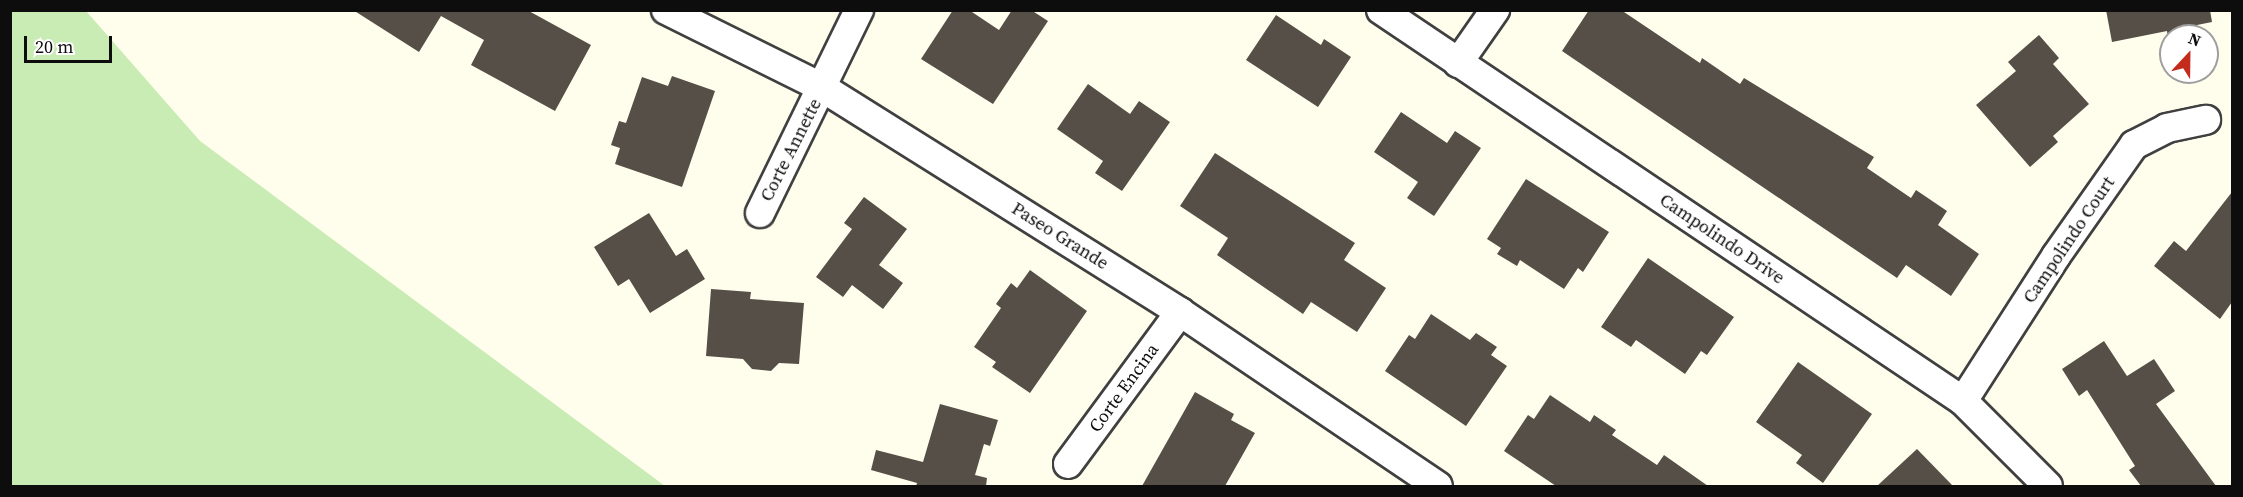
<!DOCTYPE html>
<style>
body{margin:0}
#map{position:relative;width:2243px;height:497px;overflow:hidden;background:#fffeec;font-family:"Source Serif 4",serif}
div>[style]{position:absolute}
.green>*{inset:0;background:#c9ebb4}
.building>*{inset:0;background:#564f48}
.roads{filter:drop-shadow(2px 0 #404040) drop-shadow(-2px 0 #404040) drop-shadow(0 2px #404040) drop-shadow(0 -2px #404040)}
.minor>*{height:28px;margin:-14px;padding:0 14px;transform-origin:14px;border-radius:14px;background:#fff}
span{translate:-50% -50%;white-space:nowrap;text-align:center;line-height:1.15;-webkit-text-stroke:6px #fff;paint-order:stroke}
.street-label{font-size:18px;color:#0d0d0d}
.frame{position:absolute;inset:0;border:12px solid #0d0d0d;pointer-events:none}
.north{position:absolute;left:2159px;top:24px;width:60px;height:60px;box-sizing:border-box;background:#fff;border:2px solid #9e9e9e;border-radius:50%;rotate:22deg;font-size:16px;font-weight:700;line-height:24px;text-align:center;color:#0d0d0d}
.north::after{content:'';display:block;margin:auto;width:21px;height:27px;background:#c42b1d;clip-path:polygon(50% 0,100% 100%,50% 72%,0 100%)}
.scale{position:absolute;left:24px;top:36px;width:88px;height:27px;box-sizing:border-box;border:3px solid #0d0d0d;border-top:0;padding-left:8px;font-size:18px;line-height:21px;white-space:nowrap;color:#0d0d0d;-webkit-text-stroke:4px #fff;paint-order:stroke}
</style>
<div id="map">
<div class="green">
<i style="clip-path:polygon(10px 11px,86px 11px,200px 141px,665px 486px,11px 486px)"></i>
</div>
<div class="building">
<i style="clip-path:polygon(353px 10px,527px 10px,591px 45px,555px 111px,471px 65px,484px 40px,441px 16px,419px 52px)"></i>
<i style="clip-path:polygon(953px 10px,969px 10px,999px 30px,1012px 10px,1031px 10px,1048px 21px,993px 104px,921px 59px)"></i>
<i style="clip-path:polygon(1589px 10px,1621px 10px,1700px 63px,1702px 58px,1740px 84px,1744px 78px,1874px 157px,1867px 168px,1911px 198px,1916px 190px,1947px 211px,1938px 225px,1979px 254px,1951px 296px,1906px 265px,1897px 278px,1562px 51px)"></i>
<i style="clip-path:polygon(2106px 10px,2210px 10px,2212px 22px,2197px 25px,2198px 33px,2168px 39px,2167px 31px,2112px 42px)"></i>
<i style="clip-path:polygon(1276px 15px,1321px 45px,1324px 39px,1351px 57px,1318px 107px,1246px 60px)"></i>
<i style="clip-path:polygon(2039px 35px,2059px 58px,2053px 64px,2089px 104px,2053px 136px,2058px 142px,2030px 167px,1976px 105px,2016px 71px,2008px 62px)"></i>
<i style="clip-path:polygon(672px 76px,715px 91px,682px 187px,615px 164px,620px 148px,611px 145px,619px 121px,626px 123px,642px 77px,668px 86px)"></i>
<i style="clip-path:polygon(1088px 84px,1130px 114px,1139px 101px,1170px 122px,1122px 191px,1095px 173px,1103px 161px,1057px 129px)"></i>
<i style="clip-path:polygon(1401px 112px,1447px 143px,1455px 131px,1481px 148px,1434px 216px,1407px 198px,1418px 182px,1374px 152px)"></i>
<i style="clip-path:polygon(1215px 153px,1355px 243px,1344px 260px,1386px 288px,1357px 332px,1311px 302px,1303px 314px,1217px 255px,1228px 238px,1180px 206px)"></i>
<i style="clip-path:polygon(1526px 179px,1609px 232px,1583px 272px,1578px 268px,1564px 289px,1520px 260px,1517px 266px,1497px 254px,1501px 248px,1487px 239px)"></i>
<i style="clip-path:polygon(2232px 192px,2232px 302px,2220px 319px,2154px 266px,2174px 241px,2186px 251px)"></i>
<i style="clip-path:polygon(864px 197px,907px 229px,879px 265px,903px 283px,883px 309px,852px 285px,843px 297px,816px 277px,852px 229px,844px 223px)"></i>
<i style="clip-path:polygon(649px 213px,676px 256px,687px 249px,705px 279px,650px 313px,629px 279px,618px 286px,594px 247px)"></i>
<i style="clip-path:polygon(1648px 258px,1734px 317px,1707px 355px,1701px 351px,1685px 374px,1636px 340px,1631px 347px,1601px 327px)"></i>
<i style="clip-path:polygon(1030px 270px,1087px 311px,1030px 393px,992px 367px,996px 362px,974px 347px,1001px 308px,996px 304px,1011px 283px,1017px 288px)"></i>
<i style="clip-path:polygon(711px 289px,751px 292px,750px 299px,804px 303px,799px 364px,779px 363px,771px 371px,752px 369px,743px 359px,706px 356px)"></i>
<i style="clip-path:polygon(1431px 314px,1470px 340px,1476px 333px,1497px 347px,1491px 355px,1507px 366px,1466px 426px,1385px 371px,1409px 335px,1415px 339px)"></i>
<i style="clip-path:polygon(2104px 341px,2127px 376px,2154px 359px,2175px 391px,2156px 404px,2216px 486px,2141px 486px,2129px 470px,2135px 466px,2087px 390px,2079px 396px,2062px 369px)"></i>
<i style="clip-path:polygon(1798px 362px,1872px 414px,1823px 483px,1796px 463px,1802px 455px,1756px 422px)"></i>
<i style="clip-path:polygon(1195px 392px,1234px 414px,1231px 420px,1255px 433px,1225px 486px,1142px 486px)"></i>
<i style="clip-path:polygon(1550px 395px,1590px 422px,1594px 415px,1616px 430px,1612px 435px,1657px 465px,1664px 455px,1708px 486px,1556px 486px,1504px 451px,1528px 415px,1534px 419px)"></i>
<i style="clip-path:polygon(940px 404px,998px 420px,990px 446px,984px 444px,975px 475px,987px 478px,986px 486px,916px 486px,917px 483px,871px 470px,876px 450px,923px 462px)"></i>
<i style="clip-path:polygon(1917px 449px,1953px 486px,1877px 486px)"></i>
</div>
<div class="roads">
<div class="minor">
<i style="left:666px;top:10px;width:175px;rotate:26.4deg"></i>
<i style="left:823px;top:88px;width:421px;rotate:32.1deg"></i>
<i style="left:1180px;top:312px;width:311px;rotate:34deg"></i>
<i style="left:1381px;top:10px;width:701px;rotate:33.89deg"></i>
<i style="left:1963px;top:401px;width:120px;rotate:45deg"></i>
<i style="left:1458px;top:63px;width:65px;rotate:-55.1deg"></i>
<i style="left:760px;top:213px;width:226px;rotate:-64deg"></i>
<i style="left:1963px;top:401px;width:172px;rotate:-57.3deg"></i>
<i style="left:2056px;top:256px;width:136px;rotate:-54.9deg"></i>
<i style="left:2134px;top:145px;width:37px;rotate:-27deg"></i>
<i style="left:2167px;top:128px;width:40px;rotate:-12deg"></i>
<i style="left:1068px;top:464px;width:189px;rotate:-53.6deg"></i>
</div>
</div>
<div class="street-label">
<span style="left:791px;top:150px;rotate:-63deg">Corte Annette</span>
<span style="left:1060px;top:236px;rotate:32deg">Paseo Grande</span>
<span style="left:1722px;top:239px;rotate:34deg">Campolindo Drive</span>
<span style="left:2069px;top:240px;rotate:-56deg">Campolindo Court</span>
<span style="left:1124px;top:388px;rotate:-54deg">Corte Encina</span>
</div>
<div class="frame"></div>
<div class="north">N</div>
<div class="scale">20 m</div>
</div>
